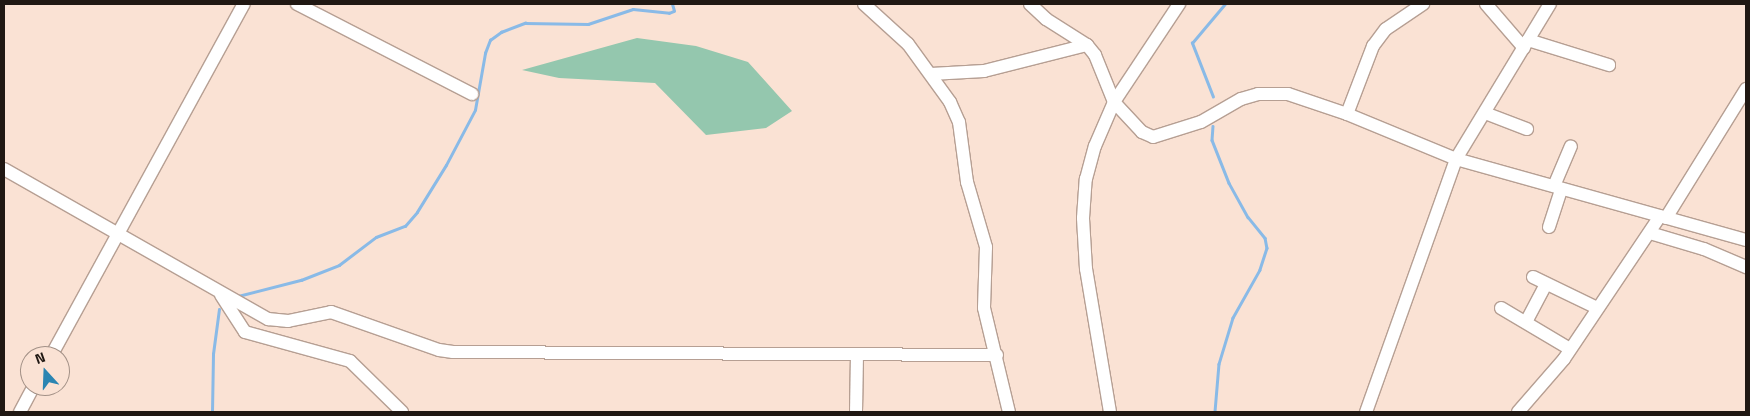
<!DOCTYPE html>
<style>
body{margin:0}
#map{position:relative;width:1750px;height:416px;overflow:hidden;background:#fae2d4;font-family:"Titillium Web",sans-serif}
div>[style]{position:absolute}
.green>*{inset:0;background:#94c7ae}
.stream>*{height:2.5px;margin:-1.25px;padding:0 1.25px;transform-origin:1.25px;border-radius:1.25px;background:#89bae7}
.roads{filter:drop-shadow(1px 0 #b69f93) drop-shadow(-1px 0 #b69f93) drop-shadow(0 1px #b69f93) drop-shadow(0 -1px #b69f93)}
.minor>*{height:12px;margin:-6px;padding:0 6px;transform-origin:6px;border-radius:6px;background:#fff}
span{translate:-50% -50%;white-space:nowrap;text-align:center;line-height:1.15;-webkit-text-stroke:4.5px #fae2d4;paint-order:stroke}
.frame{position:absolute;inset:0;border:5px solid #201813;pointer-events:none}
.north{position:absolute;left:20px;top:346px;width:50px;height:50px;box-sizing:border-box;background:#fae2d4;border:1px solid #a39187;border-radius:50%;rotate:340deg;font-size:14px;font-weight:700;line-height:20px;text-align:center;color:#201813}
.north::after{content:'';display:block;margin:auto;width:18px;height:22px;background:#2b85b2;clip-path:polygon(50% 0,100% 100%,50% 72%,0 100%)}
</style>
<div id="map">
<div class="green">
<i style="clip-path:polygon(637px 38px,696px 46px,748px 62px,792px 111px,766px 128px,706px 135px,655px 83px,559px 78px,522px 70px)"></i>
</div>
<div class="stream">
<i style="left:1213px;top:97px;width:58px;rotate:-111.3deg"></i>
<i style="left:1192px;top:43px;width:51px;rotate:-49.8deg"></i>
<i style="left:1213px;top:126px;width:14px;rotate:94deg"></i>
<i style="left:1212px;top:140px;width:46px;rotate:68.4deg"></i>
<i style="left:1229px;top:183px;width:39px;rotate:61deg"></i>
<i style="left:1248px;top:217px;width:27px;rotate:51deg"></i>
<i style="left:1265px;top:238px;width:10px;rotate:79deg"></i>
<i style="left:1267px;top:248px;width:23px;rotate:108deg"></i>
<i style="left:1260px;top:270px;width:55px;rotate:119.4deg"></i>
<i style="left:1233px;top:318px;width:48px;rotate:106.9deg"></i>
<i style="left:1219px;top:364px;width:48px;rotate:94.8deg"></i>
<i style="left:238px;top:296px;width:65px;rotate:-14.3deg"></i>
<i style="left:301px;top:280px;width:41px;rotate:-21.5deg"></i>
<i style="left:339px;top:265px;width:46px;rotate:-37.1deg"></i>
<i style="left:376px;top:237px;width:31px;rotate:-21deg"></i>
<i style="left:405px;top:226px;width:18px;rotate:-49deg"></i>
<i style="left:417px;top:212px;width:55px;rotate:-58.3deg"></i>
<i style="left:446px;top:165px;width:62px;rotate:-62.2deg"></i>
<i style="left:475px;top:110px;width:58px;rotate:-80deg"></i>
<i style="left:485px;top:53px;width:14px;rotate:-69deg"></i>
<i style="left:490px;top:40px;width:14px;rotate:-36deg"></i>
<i style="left:501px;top:32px;width:26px;rotate:-21deg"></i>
<i style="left:525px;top:23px;width:63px;rotate:0.9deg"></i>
<i style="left:588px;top:24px;width:47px;rotate:-18.4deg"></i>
<i style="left:633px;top:9px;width:36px;rotate:6deg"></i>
<i style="left:669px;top:13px;width:5px;rotate:-22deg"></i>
<i style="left:674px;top:11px;width:7px;rotate:-106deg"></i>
<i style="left:212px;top:412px;width:58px;rotate:-89deg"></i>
<i style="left:213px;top:354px;width:45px;rotate:-82.4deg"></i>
</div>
<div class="roads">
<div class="minor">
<i style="left:297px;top:4px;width:197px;rotate:27.2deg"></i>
<i style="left:864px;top:4px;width:59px;rotate:42.3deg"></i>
<i style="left:908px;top:44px;width:72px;rotate:54.1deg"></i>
<i style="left:950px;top:102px;width:22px;rotate:66deg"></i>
<i style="left:959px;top:122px;width:61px;rotate:82.4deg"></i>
<i style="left:967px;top:182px;width:68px;rotate:73.7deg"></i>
<i style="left:986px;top:247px;width:61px;rotate:91.9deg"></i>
<i style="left:984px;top:308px;width:107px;rotate:76.5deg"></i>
<i style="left:1030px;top:4px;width:22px;rotate:43deg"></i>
<i style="left:1046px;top:19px;width:49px;rotate:32.4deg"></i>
<i style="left:1087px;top:45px;width:13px;rotate:51deg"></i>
<i style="left:1095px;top:55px;width:51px;rotate:68deg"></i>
<i style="left:1114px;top:102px;width:41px;rotate:47deg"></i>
<i style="left:1142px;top:132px;width:12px;rotate:24deg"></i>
<i style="left:1153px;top:137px;width:50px;rotate:-17.4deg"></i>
<i style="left:1201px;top:122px;width:46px;rotate:-29.9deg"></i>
<i style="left:1241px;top:99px;width:18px;rotate:-16deg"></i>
<i style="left:1258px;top:94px;width:30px"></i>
<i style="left:1288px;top:94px;width:62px;rotate:18.7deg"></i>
<i style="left:1347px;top:114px;width:118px;rotate:22.4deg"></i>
<i style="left:1456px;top:159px;width:301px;rotate:15.6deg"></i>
<i style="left:1486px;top:4px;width:58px;rotate:49.2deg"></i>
<i style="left:1528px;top:40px;width:85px;rotate:17.2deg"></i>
<i style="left:931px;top:74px;width:53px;rotate:-3.2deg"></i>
<i style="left:984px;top:71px;width:106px;rotate:-14.2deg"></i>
<i style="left:1485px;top:113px;width:45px;rotate:20.9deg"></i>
<i style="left:1347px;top:114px;width:73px;rotate:-69.1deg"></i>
<i style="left:1373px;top:46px;width:21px;rotate:-53deg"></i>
<i style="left:1386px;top:29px;width:45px;rotate:-34deg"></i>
<i style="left:4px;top:169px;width:304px;rotate:29.6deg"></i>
<i style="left:268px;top:319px;width:20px;rotate:6deg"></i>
<i style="left:288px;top:321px;width:44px;rotate:-11.8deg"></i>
<i style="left:331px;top:312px;width:114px;rotate:19.4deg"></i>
<i style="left:439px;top:350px;width:14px;rotate:8deg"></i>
<i style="left:453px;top:352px;width:544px;rotate:0.32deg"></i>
<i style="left:1554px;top:186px;width:43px;rotate:-67deg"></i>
<i style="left:1666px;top:218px;width:152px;rotate:-58.2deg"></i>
<i style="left:1549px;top:227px;width:40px;rotate:-72deg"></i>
<i style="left:1650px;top:233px;width:56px;rotate:16.5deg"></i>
<i style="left:1704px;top:249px;width:46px;rotate:23.2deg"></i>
<i style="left:1533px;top:277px;width:71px;rotate:25.8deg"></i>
<i style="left:221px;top:295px;width:44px;rotate:57deg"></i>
<i style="left:245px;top:332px;width:109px;rotate:15.4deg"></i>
<i style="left:350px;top:361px;width:73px;rotate:44.4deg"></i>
<i style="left:1501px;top:308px;width:80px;rotate:30.7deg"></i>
<i style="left:1526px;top:322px;width:43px;rotate:-62.2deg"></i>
<i style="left:51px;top:356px;width:401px;rotate:-61.3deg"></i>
<i style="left:20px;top:412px;width:30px;rotate:-62deg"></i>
<i style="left:856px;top:412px;width:56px;rotate:-89deg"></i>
<i style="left:1110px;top:412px;width:145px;rotate:-99.5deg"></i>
<i style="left:1086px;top:269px;width:51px;rotate:-93.4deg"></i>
<i style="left:1083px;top:218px;width:39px;rotate:-86deg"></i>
<i style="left:1086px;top:179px;width:34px;rotate:-75deg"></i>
<i style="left:1095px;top:146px;width:48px;rotate:-66.6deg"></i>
<i style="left:1114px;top:102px;width:118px;rotate:-56.4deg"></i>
<i style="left:1366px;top:412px;width:269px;rotate:-70.4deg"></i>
<i style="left:1456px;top:159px;width:181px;rotate:-58.8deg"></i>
<i style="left:1518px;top:412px;width:70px;rotate:-49deg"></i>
<i style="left:1564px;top:359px;width:172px;rotate:-56.1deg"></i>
</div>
</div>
<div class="frame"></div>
<div class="north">N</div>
</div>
